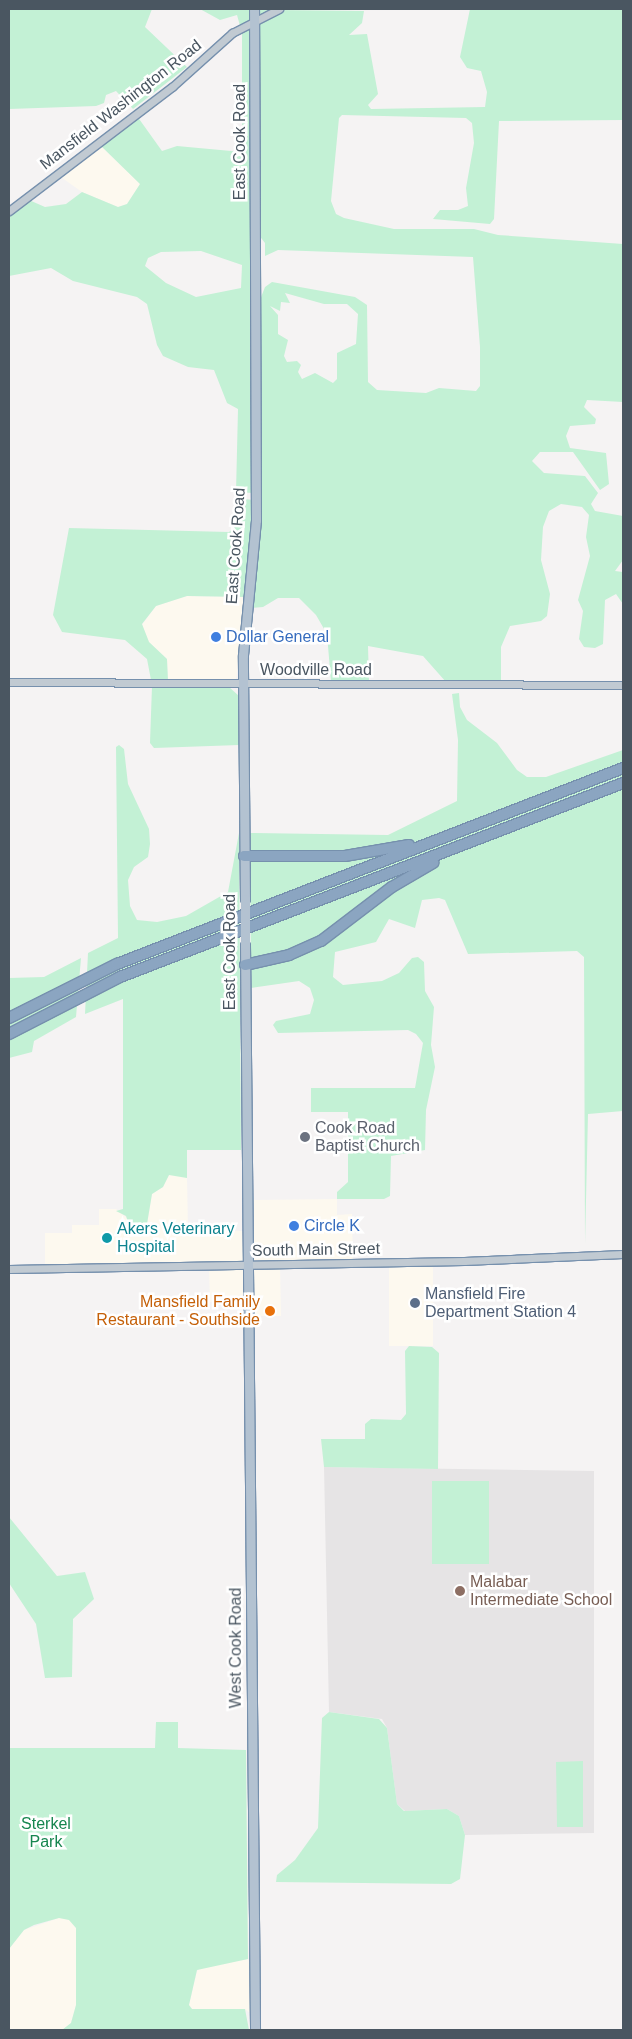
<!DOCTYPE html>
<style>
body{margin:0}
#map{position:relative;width:632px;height:2039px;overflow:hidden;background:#f5f3f3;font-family:Arial,sans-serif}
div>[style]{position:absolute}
.commercial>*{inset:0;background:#fdf9ef}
.education>*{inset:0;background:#e6e4e5}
.green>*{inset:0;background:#c3f1d5}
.roads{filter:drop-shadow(1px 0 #7690ad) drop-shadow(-1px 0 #7690ad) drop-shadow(0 1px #7690ad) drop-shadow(0 -1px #7690ad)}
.minor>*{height:7px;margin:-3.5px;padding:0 3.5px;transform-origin:3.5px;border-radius:3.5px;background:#c1cad2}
.major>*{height:9px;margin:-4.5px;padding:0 4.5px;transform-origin:4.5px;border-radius:4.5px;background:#b3c2d1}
.highway>*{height:10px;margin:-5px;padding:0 5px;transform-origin:5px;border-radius:5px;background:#8ba5c1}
.major-bridge>*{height:9px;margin:-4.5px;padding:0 4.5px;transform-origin:4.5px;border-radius:4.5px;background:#b3c2d1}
.dots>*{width:14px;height:14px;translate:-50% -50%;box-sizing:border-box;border:2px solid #fff;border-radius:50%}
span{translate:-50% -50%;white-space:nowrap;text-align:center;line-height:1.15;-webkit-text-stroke:5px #fff;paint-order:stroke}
.street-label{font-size:16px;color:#4a5661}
.shop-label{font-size:16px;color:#366cbe}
.left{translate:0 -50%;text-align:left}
.worship-label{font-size:16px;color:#5b616d}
.culture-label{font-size:16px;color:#0d838f}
.service-label{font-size:16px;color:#4e5e75}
.food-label{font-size:16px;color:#c56008}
.right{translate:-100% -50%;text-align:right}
.education-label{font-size:16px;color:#785e54}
.park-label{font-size:16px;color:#17864f}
.frame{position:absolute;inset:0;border:10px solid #4a5661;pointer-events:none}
</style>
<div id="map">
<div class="commercial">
<i style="clip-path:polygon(99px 144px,140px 184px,127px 204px,118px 207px,82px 192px,58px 175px)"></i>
<i style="clip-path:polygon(187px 596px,246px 597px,236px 680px,168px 681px,167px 659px,149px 642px,142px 625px,156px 606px)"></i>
<i style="clip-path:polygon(178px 1174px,187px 1178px,188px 1230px,243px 1231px,243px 1200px,337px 1199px,337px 1215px,352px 1214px,353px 1264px,280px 1264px,281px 1316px,248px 1316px,247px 1302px,210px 1302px,209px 1267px,45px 1269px,45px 1233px,72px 1233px,72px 1225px,99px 1225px,99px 1209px,116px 1209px,128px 1219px,129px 1226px,147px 1224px,152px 1194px,163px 1187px,169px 1175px)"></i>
<i style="clip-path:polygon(433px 1265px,433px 1346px,389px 1346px,389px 1266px)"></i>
<i style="clip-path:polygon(59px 1918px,69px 1919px,76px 1928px,76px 2005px,71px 2023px,62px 2030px,9px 2030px,9px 1949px,24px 1930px)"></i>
<i style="clip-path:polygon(250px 1959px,250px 2013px,245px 2009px,192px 2009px,189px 2005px,197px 1971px,204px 1966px)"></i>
</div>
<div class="education">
<i style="clip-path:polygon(324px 1467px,594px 1471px,594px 1833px,465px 1835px,459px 1816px,447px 1809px,405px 1811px,397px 1804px,387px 1728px,382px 1719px,329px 1712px)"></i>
</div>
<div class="green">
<i style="clip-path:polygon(9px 9px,152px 9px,145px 27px,187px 67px,133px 109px,116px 91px,106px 95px,104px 103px,96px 106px,9px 109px)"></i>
<i style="clip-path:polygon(evenodd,200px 9px,364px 11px,362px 23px,349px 35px,367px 34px,378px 94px,368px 105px,371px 109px,485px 107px,487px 92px,481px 71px,467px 68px,460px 57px,470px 9px,623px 9px,623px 120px,499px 121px,494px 219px,490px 224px,433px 219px,440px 210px,458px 210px,468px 206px,466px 188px,474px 143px,472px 123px,466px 118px,342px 115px,339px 118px,331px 201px,336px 214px,344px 218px,394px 229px,474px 229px,498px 235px,623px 244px,623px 402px,587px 400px,584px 407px,596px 419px,595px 424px,570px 426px,566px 436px,570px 448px,606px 453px,609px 484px,600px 490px,573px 452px,540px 452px,532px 461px,544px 473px,585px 476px,598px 493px,591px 504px,595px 511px,623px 516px,623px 560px,615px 571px,623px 572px,623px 604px,616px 594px,605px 600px,603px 644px,595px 648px,584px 647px,579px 639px,583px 611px,578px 600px,590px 556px,586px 537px,589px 515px,582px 507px,561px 504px,549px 511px,543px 527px,541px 560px,550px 594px,547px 616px,541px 621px,510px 626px,501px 647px,501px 682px,446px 682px,423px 656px,368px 646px,369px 681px,331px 682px,327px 634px,316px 615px,299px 598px,278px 598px,263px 607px,251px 608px,259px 536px,258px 305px,265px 287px,272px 282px,355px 297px,367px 305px,368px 382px,377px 390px,426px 393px,439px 388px,476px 391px,480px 386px,480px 347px,473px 257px,278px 250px,265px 256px,265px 243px,258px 234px,253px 493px,236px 492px,238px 409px,227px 403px,214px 370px,188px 367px,163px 356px,157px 345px,147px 304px,137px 297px,73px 281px,51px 268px,9px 276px,9px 218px,14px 207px,29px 200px,45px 207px,66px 204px,82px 192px,118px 207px,127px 204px,140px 184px,99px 144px,137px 116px,162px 151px,177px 146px,242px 152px,242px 33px,237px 15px,220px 20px,200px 9px,201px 251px,242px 265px,241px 288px,196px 297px,166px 283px,145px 266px,148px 258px,161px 252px,201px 251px,200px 9px,285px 293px,324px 304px,347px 304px,358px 314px,356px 344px,337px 353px,337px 379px,333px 383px,315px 373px,302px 379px,298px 372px,301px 365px,297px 361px,287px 362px,284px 356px,288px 340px,278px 334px,278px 315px,270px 306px,280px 311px,281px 302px,290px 303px,285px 293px)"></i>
<i style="clip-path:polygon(236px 498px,253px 500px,246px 597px,187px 596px,156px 606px,142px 624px,149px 642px,167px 659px,168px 681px,151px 680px,147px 659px,125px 640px,62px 632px,53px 615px,69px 528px,229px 532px,235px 527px)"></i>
<i style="clip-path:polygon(152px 686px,229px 687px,239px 696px,239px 745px,154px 748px,150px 743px)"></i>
<i style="clip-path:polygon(459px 693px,460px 707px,467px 720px,497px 743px,517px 770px,527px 777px,546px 777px,623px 750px,623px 1111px,588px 1114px,585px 1244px,584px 957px,577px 951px,468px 954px,445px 900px,439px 898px,422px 900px,415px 928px,389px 919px,376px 942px,335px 952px,333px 977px,343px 985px,382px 981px,399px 973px,412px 958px,418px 957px,424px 962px,425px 991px,434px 1007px,431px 1045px,435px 1067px,426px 1110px,425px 1150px,391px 1156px,390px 1196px,384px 1199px,337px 1199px,337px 1192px,348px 1182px,348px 1112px,311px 1112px,311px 1088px,415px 1088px,423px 1043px,416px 1034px,408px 1030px,278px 1033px,273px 1025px,276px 1021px,310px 1014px,314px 1000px,310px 988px,299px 981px,251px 988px,250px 833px,388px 835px,457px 801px,458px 740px,452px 694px)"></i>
<i style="clip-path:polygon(119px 745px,124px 749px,128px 784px,149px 829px,150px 844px,148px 857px,134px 867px,128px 880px,130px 906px,137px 920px,157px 922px,186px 916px,228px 892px,239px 833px,241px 1150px,187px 1150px,187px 1178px,169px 1175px,163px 1187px,152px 1194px,147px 1224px,138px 1229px,130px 1228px,126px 1216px,116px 1211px,123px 1209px,123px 999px,85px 1014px,88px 953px,118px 938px,116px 747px)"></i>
<i style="clip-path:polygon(81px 958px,76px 1017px,34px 1041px,32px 1052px,9px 1058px,9px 978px,44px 977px)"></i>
<i style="clip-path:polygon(409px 1346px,432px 1347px,439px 1353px,438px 1469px,324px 1467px,321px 1439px,365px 1439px,365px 1424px,371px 1419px,401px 1420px,406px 1414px,405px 1351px)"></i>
<i style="clip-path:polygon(432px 1481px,489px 1481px,489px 1564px,432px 1564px)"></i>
<i style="clip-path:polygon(9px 1517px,57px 1576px,85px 1572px,94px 1599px,73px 1619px,72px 1677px,45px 1678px,36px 1624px,9px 1583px)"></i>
<i style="clip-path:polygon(329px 1712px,379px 1719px,387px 1728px,397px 1804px,404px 1811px,447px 1809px,459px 1816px,465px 1835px,460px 1879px,451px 1884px,276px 1882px,277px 1875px,295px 1860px,318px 1828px,322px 1718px)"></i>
<i style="clip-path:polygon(156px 1722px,178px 1722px,178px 1748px,246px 1750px,248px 1959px,197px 1970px,189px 2005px,192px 2009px,245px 2009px,249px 2030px,62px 2030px,71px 2023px,76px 2005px,76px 1928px,69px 1920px,59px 1918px,34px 1925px,24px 1930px,9px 1949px,9px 1748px,155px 1748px)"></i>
<i style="clip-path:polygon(583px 1761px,583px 1827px,557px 1827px,556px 1762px)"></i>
</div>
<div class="roads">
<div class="minor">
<i style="left:9px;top:211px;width:205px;rotate:-37.3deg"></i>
<i style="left:172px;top:87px;width:81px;rotate:-42deg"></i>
<i style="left:232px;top:33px;width:53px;rotate:-27.1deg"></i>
<i style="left:9px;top:682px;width:614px;rotate:0.28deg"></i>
<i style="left:9px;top:1269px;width:455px;rotate:-1deg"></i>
<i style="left:464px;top:1261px;width:159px;rotate:-2.5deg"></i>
</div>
<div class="major">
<i style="left:245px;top:899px;width:244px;rotate:-90.5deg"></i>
<i style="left:243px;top:655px;width:136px;rotate:-84.5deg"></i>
<i style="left:256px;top:520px;width:511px;rotate:-90.22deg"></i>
<i style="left:245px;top:945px;width:1085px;rotate:89.47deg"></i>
</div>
<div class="highway">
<i style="left:244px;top:856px;width:101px"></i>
<i style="left:345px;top:856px;width:65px;rotate:-9.8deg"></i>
<i style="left:245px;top:965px;width:45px;rotate:-12.8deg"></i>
<i style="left:289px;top:955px;width:35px;rotate:-24deg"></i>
<i style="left:321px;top:941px;width:89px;rotate:-37.3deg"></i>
<i style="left:392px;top:887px;width:48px;rotate:-30.3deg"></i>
<i style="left:9px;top:1018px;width:121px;rotate:-26.6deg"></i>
<i style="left:117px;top:964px;width:543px;rotate:-21.17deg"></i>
<i style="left:9px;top:1034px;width:125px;rotate:-27.2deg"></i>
<i style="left:120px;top:977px;width:539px;rotate:-21.09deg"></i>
</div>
</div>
<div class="major-bridge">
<i style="left:245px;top:899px;width:46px;rotate:90deg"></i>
</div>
<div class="dots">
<i style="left:216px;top:637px;background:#3f7fe0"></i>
<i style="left:305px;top:1137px;background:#6b7280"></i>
<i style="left:294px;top:1226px;background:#3f7fe0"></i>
<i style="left:107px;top:1238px;background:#0f9aa8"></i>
<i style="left:415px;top:1303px;background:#5c6f8a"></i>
<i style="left:270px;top:1311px;background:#e8710a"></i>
<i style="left:460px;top:1591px;background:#8d6e63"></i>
</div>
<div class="street-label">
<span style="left:121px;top:105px;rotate:-38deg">Mansfield Washington Road</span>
<span style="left:240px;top:142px;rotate:-90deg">East Cook Road</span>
<span style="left:236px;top:546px;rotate:-86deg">East Cook Road</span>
<span style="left:316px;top:670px">Woodville Road</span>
<span style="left:230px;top:952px;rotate:-90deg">East Cook Road</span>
<span style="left:316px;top:1250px;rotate:-1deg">South Main Street</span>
<span style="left:236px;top:1648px;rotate:-90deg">West Cook Road</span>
</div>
<div class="shop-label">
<span class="left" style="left:226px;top:637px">Dollar General</span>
<span class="left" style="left:304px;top:1226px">Circle K</span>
</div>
<div class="worship-label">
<span class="left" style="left:315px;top:1137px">Cook Road<br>Baptist Church</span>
</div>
<div class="culture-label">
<span class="left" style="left:117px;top:1238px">Akers Veterinary<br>Hospital</span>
</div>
<div class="service-label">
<span class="left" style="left:425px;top:1303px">Mansfield Fire<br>Department Station 4</span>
</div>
<div class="food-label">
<span class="right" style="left:260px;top:1311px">Mansfield Family<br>Restaurant - Southside</span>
</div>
<div class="education-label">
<span class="left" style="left:470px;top:1591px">Malabar<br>Intermediate School</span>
</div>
<div class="park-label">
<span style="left:46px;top:1833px">Sterkel<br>Park</span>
</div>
<div class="frame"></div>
</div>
